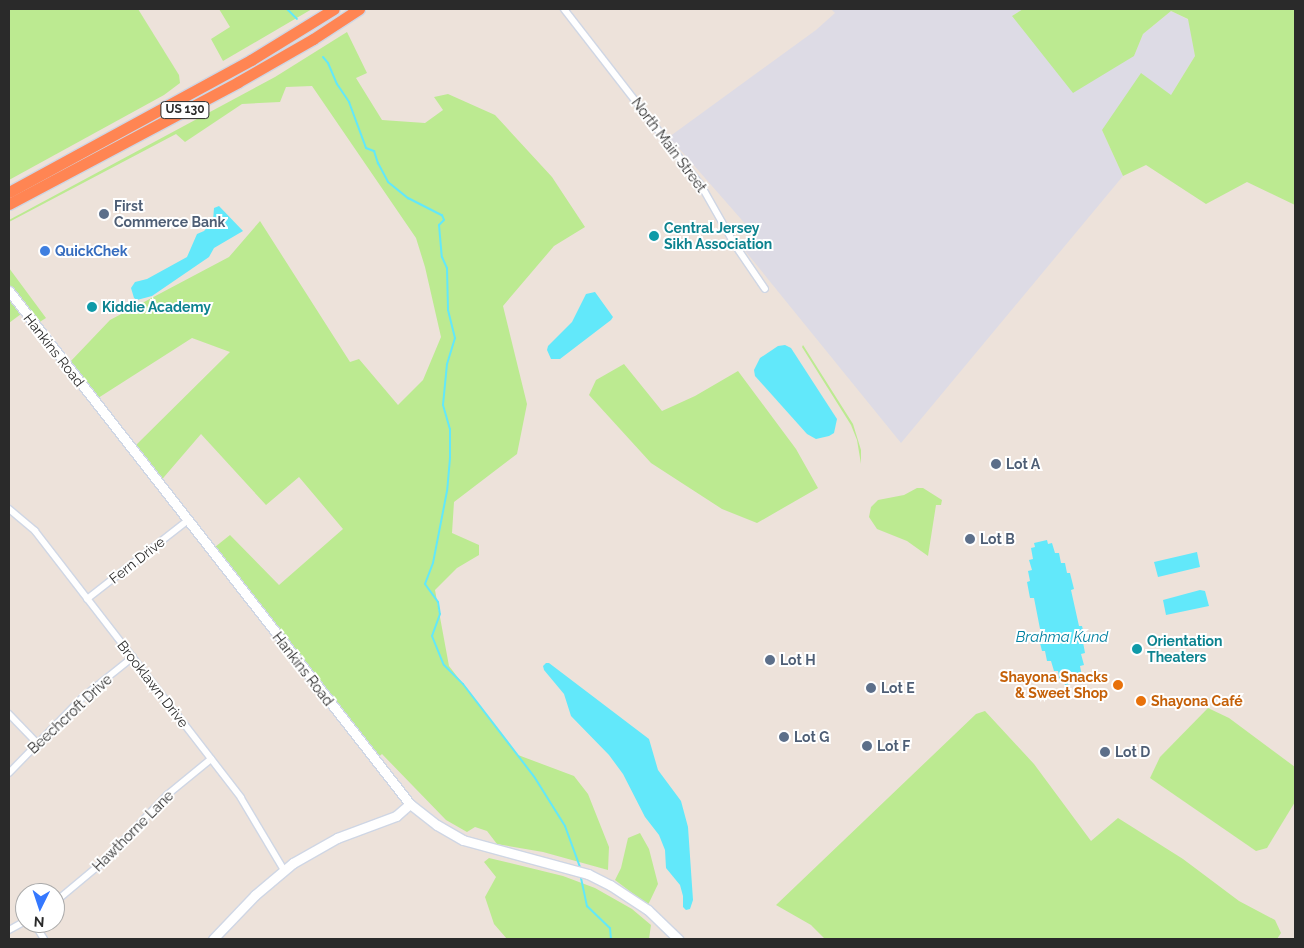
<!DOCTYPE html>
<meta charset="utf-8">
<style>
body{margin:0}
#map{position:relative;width:1304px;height:948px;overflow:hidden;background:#ede2da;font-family:Raleway,sans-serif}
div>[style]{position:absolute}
.industrial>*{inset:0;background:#dddbe5}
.green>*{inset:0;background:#bcea91}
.water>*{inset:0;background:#62e8fa}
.stream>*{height:2px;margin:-1px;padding:0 1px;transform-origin:1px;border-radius:1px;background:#62e8fa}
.roads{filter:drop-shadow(1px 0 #cfd6e4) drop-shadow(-1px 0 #cfd6e4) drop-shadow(0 1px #cfd6e4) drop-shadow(0 -1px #cfd6e4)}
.street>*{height:6px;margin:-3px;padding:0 3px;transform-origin:3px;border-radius:3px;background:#fff}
.secondary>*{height:9px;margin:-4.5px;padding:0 4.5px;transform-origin:4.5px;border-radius:4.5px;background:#fff}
.highway>*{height:11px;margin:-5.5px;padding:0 5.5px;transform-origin:5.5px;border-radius:5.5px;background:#ff8553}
.dots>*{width:14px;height:14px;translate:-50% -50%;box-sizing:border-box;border:2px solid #fff;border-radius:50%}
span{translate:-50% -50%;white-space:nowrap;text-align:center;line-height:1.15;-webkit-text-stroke:4px #fff;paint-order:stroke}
.shield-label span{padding:1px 4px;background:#fff;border:1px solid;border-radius:4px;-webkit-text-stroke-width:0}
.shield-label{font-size:12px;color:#2a2a2a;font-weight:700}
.street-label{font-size:14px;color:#2a2a2a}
.service-label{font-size:14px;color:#4e5e75;font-weight:700}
.left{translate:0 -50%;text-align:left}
.culture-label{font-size:14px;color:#0d838f;font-weight:700}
.shop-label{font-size:14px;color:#366cbe;font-weight:700}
.food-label{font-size:14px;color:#c56008;font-weight:700}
.right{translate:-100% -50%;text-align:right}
.water-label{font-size:15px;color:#0180a0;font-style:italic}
.frame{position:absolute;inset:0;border:10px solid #2a2a2a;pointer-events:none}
.north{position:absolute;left:15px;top:883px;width:50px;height:50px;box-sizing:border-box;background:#fff;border:1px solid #aaa;border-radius:50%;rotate:184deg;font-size:14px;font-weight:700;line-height:20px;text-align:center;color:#2a2a2a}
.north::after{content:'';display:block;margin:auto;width:18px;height:22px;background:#3578ff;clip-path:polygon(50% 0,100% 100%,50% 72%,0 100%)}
</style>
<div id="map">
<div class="industrial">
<i style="clip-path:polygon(831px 9px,1023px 9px,1012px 16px,1134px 56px,1143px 34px,1171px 11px,1189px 20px,1195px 56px,1171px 95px,1102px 130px,1123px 176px,901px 443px,742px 247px,755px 235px,669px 137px,816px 30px,835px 13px)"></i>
</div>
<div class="green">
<i style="clip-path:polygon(9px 9px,138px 9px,179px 75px,180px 83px,164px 95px,9px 180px)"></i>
<i style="clip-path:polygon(219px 9px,312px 9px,223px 61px,211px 39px,230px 27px)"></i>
<i style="clip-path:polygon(1023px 9px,1295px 9px,1295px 205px,1247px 182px,1206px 204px,1146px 165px,1123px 176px,1102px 130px,1141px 73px,1171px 95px,1195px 56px,1188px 19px,1171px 11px,1143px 34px,1134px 56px,1073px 93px,1012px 16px)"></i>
<i style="clip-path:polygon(347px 32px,367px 73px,356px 78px,382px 120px,425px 123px,443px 110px,434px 97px,448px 94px,495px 115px,552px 177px,585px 227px,554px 246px,503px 306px,527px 404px,517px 454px,454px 502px,452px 533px,479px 545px,479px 555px,457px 568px,435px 590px,449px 666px,518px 755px,574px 776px,588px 794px,609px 847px,608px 870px,543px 852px,497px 844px,487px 831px,475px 827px,467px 832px,446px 820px,382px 754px,375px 760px,210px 551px,230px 535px,279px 585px,343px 529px,299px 477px,266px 505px,201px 434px,158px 484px,132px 449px,230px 352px,192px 338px,95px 400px,70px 362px,110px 320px,229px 257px,260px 221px,350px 362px,359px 359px,398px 405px,423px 380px,441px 337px,425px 267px,416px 238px,312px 86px,286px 87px,280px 102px,242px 104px,185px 142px,176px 134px,9px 222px,9px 220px,275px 77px)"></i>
<i style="clip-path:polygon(9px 268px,46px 318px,35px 325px,25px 311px,9px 323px)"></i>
<i style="clip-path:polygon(803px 345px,853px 424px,861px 450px,861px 464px,857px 440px,851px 425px,802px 347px)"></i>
<i style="clip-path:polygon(624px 364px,662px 411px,695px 396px,738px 371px,796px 449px,818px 488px,757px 523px,722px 509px,651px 463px,589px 395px,596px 380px)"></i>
<i style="clip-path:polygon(917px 488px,923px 488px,942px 500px,941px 505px,936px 505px,928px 556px,907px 541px,877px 529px,869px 517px,871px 507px,878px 500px,904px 495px)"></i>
<i style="clip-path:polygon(1208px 708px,1229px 718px,1295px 767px,1295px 802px,1267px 848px,1256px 851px,1150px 778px,1160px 757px)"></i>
<i style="clip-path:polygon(985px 711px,1034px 764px,1091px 841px,1118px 818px,1183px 859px,1239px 901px,1275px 920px,1281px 933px,1277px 939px,825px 939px,811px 925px,776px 905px,976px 714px)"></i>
<i style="clip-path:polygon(640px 833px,649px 849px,658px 884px,648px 905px,615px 880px,621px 868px,628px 838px)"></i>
<i style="clip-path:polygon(489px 858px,563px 876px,595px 888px,632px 909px,651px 925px,649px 939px,507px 939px,494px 924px,485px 897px,496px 877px,484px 862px)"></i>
</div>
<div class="water">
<i style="clip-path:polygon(219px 206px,243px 231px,214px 248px,209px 257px,152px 296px,137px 300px,134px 298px,131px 288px,135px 282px,147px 279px,187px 257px,197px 234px,204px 231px,213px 221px,214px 208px)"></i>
<i style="clip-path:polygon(595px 292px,613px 317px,611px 320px,560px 359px,551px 359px,547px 350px,548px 346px,572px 322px,586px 294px)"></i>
<i style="clip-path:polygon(785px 345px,791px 348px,837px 419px,834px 433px,829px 436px,816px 439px,807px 434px,755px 376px,754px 370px,760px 358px,778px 346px)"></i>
<i style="clip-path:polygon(1047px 540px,1048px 544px,1052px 543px,1055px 553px,1059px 553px,1061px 563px,1065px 563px,1067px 573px,1070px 573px,1074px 589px,1071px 590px,1079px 626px,1082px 626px,1086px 642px,1083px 642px,1085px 653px,1081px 654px,1084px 665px,1080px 666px,1082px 676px,1078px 677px,1079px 682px,1065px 685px,1064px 681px,1060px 681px,1058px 671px,1054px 671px,1051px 661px,1047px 661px,1045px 651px,1042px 651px,1038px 635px,1041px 634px,1034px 598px,1030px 598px,1027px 582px,1030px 581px,1028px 571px,1032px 570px,1029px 560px,1033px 559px,1031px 548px,1035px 547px,1034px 543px)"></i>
<i style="clip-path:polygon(1197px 552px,1200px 567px,1158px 577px,1154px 562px)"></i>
<i style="clip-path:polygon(1200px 590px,1205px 591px,1209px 606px,1166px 615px,1163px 600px)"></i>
<i style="clip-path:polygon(546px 663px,549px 663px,649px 739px,658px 770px,681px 801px,688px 827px,693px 900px,690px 909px,686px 910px,683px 907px,683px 896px,680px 885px,666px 868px,665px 850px,659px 835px,645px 817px,623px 774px,609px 755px,571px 716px,564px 694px,544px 670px,543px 666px)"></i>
</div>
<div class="stream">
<i style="left:287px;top:9px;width:14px;rotate:45deg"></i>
<i style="left:323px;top:57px;width:8px;rotate:50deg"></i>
<i style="left:328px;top:63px;width:23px;rotate:67deg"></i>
<i style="left:337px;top:84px;width:22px;rotate:56deg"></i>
<i style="left:349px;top:102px;width:49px;rotate:69.7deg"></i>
<i style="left:366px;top:148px;width:9px;rotate:21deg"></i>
<i style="left:374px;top:151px;width:13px;rotate:72deg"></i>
<i style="left:378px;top:163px;width:21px;rotate:62deg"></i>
<i style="left:388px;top:182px;width:26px;rotate:39deg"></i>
<i style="left:408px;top:198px;width:38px;rotate:27deg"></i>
<i style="left:442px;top:215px;width:5px;rotate:68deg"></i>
<i style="left:444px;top:220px;width:7px;rotate:135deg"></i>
<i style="left:439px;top:225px;width:32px;rotate:85deg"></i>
<i style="left:442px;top:257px;width:12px;rotate:66deg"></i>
<i style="left:447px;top:268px;width:42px;rotate:88.6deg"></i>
<i style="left:448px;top:310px;width:29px;rotate:76deg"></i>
<i style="left:455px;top:338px;width:27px;rotate:107deg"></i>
<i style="left:447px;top:364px;width:41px;rotate:95.6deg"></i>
<i style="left:443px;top:405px;width:25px;rotate:74deg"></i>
<i style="left:450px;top:429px;width:29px;rotate:90deg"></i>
<i style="left:450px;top:458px;width:33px;rotate:95deg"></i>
<i style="left:447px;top:491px;width:73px;rotate:101deg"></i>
<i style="left:433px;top:563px;width:22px;rotate:111deg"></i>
<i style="left:425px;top:584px;width:22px;rotate:54deg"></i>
<i style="left:438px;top:602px;width:12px;rotate:81deg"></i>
<i style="left:440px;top:614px;width:23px;rotate:110deg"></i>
<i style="left:432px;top:636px;width:31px;rotate:68deg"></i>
<i style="left:444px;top:665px;width:27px;rotate:45deg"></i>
<i style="left:463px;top:684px;width:118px;rotate:52.5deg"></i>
<i style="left:535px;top:778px;width:57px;rotate:58deg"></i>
<i style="left:565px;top:826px;width:44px;rotate:69.9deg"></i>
<i style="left:581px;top:878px;width:29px;rotate:78deg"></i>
<i style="left:587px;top:906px;width:32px;rotate:44deg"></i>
<i style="left:610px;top:928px;width:11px;rotate:85deg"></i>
</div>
<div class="roads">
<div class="street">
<i style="left:564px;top:9px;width:225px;rotate:52.2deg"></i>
<i style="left:702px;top:187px;width:67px;rotate:60.4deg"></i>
<i style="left:735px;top:245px;width:53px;rotate:55.7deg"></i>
<i style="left:9px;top:509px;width:34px;rotate:40deg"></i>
<i style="left:35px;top:531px;width:337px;rotate:52.3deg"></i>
<i style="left:241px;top:798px;width:84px;rotate:59.2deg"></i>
<i style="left:87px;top:599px;width:127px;rotate:-38deg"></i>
<i style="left:9px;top:714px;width:42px;rotate:46deg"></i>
<i style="left:9px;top:773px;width:106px;rotate:-45.8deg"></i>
<i style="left:83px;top:697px;width:64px;rotate:-38.7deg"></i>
<i style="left:55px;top:902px;width:62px;rotate:-39.8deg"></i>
<i style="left:103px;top:862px;width:93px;rotate:-46.3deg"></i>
<i style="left:167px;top:795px;width:57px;rotate:-39.3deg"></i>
<i style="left:34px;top:923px;width:19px;rotate:58deg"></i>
<i style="left:9px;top:930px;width:18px;rotate:-29deg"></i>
</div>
<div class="secondary">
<i style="left:9px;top:291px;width:651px;rotate:51.99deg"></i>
<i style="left:410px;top:804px;width:34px;rotate:38deg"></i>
<i style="left:437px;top:825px;width:30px;rotate:30deg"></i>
<i style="left:463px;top:840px;width:130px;rotate:15.2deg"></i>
<i style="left:588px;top:874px;width:25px;rotate:27deg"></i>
<i style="left:610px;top:885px;width:45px;rotate:33.3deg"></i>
<i style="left:648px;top:910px;width:42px;rotate:44deg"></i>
<i style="left:213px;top:939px;width:61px;rotate:-46.3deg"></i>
<i style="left:255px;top:895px;width:50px;rotate:-40.1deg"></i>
<i style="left:293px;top:863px;width:51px;rotate:-29.6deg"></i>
<i style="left:337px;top:838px;width:63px;rotate:-20.4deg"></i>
<i style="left:396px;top:816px;width:18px;rotate:-41deg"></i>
</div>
<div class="highway">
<i style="left:9px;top:192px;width:276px;rotate:-28.6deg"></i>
<i style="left:251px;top:60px;width:97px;rotate:-31.6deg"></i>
<i style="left:9px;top:204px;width:259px;rotate:-28deg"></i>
<i style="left:238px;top:82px;width:86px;rotate:-29.8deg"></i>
<i style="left:313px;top:39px;width:55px;rotate:-33.1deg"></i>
</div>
</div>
<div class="dots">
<i style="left:104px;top:214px;background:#5c6f8a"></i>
<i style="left:654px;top:236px;background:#0f9aa8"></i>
<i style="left:45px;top:251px;background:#3f7fe0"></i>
<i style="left:92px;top:307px;background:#0f9aa8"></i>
<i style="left:996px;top:464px;background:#5c6f8a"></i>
<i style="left:970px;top:539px;background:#5c6f8a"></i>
<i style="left:1137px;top:649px;background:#0f9aa8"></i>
<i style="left:770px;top:660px;background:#5c6f8a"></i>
<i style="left:1118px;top:685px;background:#e8710a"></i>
<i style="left:871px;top:688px;background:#5c6f8a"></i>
<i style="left:1141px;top:701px;background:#e8710a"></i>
<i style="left:784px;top:737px;background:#5c6f8a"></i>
<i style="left:867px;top:746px;background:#5c6f8a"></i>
<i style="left:1105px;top:752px;background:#5c6f8a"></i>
</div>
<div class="shield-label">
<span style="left:185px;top:110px">US 130</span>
</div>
<div class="street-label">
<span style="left:669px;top:145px;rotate:53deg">North Main Street</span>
<span style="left:54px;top:350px;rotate:52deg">Hankins Road</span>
<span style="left:137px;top:560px;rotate:-38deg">Fern Drive</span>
<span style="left:303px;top:669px;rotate:52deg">Hankins Road</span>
<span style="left:153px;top:684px;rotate:52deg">Brooklawn Drive</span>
<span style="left:70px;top:714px;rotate:-43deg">Beechcroft Drive</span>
<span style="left:133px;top:831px;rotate:-45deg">Hawthorne Lane</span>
</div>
<div class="service-label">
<span class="left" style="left:114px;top:214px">First<br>Commerce Bank</span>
<span class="left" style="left:1006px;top:464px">Lot A</span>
<span class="left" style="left:980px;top:539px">Lot B</span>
<span class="left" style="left:780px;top:660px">Lot H</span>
<span class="left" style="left:881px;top:688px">Lot E</span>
<span class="left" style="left:794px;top:737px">Lot G</span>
<span class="left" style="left:877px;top:746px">Lot F</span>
<span class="left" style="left:1115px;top:752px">Lot D</span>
</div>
<div class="culture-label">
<span class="left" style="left:664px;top:236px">Central Jersey<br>Sikh Association</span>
<span class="left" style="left:102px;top:307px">Kiddie Academy</span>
<span class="left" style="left:1147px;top:649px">Orientation<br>Theaters</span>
</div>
<div class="shop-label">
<span class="left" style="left:55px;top:251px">QuickChek</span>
</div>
<div class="food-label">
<span class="right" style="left:1108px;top:685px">Shayona Snacks<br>&amp; Sweet Shop</span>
<span class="left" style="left:1151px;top:701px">Shayona Café</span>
</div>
<div class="water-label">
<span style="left:1062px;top:638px">Brahma Kund</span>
</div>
<div class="frame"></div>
<div class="north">N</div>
</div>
